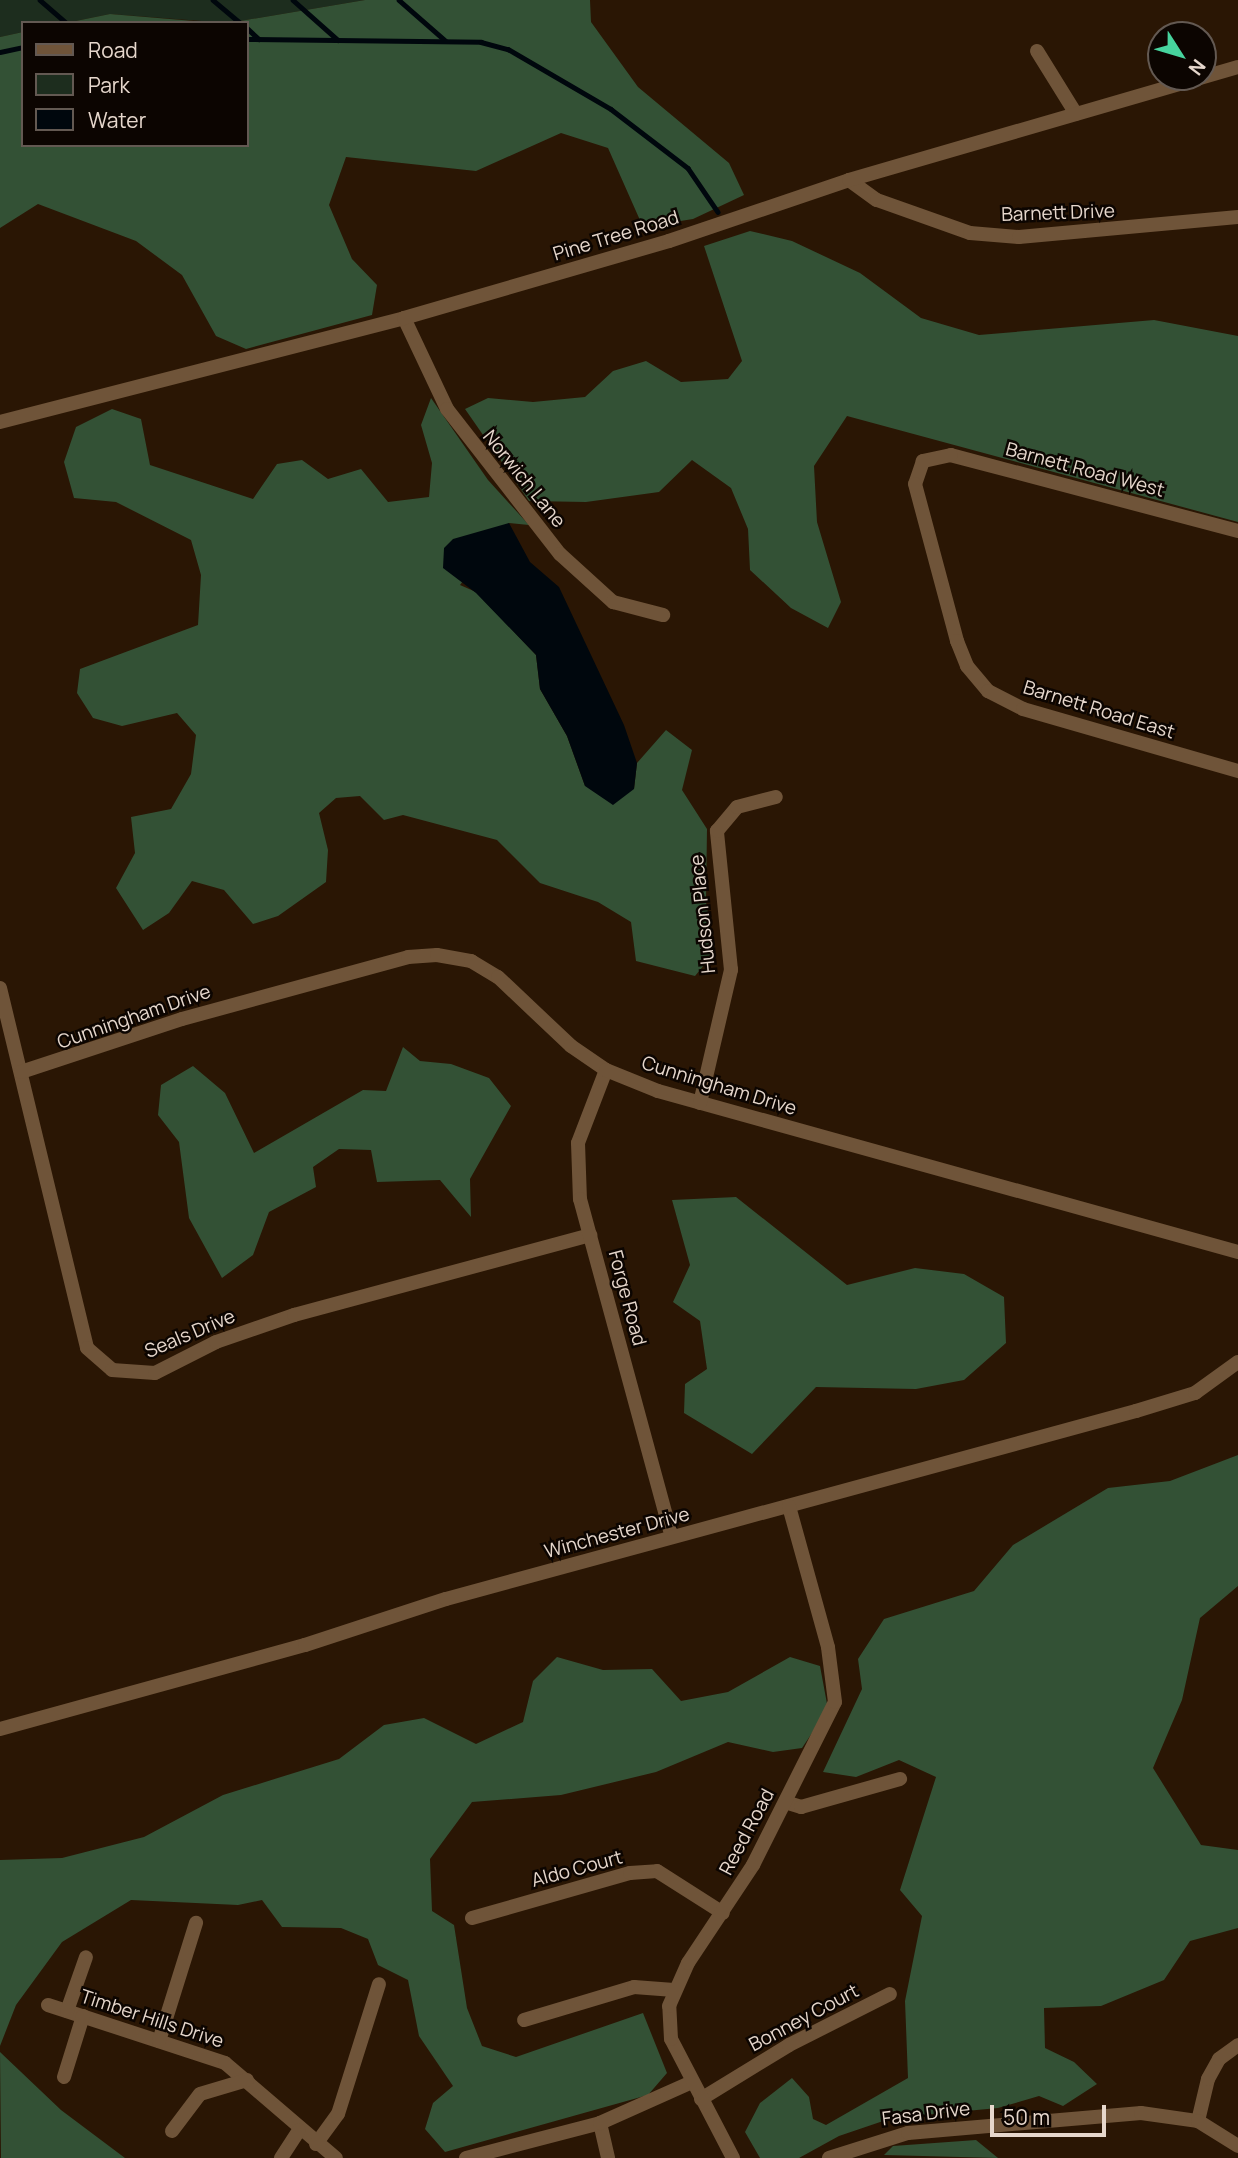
<!DOCTYPE html>
<style>
body{margin:0}
#map{position:relative;width:1238px;height:2158px;overflow:hidden;background:#2a1604;font-family:Manrope,sans-serif}
div>[style]{position:absolute}
.green>*{inset:0;background:#1d2d1e}
.forest>*{inset:0;background:#335135}
.water>*{inset:0;background:#00070d}
.stream>*{height:4.5px;margin:-2.25px;padding:0 2.25px;transform-origin:2.25px;border-radius:2.25px;background:#00070d}
.minor>*{height:14px;margin:-7px;padding:0 7px;transform-origin:7px;border-radius:7px;background:#6f5439}
span{translate:-50% -50%;white-space:nowrap;text-align:center;line-height:1.15;-webkit-text-stroke:5px #0c0501;paint-order:stroke}
.street-label{font-size:19px;color:#e6d7cc}
.legend{position:absolute;left:21px;top:21px;width:228px;height:126px;box-sizing:border-box;background:#0c0501;border:2px solid #635952;margin:0;padding:9px 12px;list-style:none;font-size:21px;color:#e6d7cc}
.legend li{display:flex;align-items:center;gap:14px;height:35px}
.legend b{width:35px;border:2px solid #635952}
.north{position:absolute;left:1147px;top:21px;width:70px;height:70px;box-sizing:border-box;background:#0c0501;border:2px solid #635952;border-radius:50%;rotate:127deg;font-size:19px;font-weight:700;line-height:28px;text-align:center;color:#e6d7cc}
.north::after{content:'';display:block;margin:auto;width:24px;height:32px;background:#47d49e;clip-path:polygon(50% 0,100% 100%,50% 72%,0 100%)}
.scale{position:absolute;left:990px;top:2105px;width:116px;height:32px;box-sizing:border-box;border:4px solid #e6d7cc;border-top:0;padding-left:9px;font-size:21px;line-height:24px;white-space:nowrap;color:#e6d7cc;-webkit-text-stroke:5px #0c0501;paint-order:stroke}
</style>
<div id="map">
<div class="green">
<i style="clip-path:polygon(0 0,365px 0,228px 23px,110px 14px,66px 23px,23px 23px,23px 32px,0 37px)"></i>
</div>
<div class="forest">
<i style="clip-path:polygon(365px 0,590px 0,591px 22px,638px 87px,729px 163px,744px 195px,693px 219px,643px 227px,608px 148px,561px 133px,476px 171px,346px 157px,329px 205px,352px 259px,377px 285px,372px 315px,246px 349px,216px 336px,182px 275px,136px 241px,38px 204px,0 228px,0 37px,23px 32px,23px 145px,247px 145px,247px 23px,228px 23px)"></i>
<i style="clip-path:polygon(110px 14px,218px 23px,66px 23px)"></i>
<i style="clip-path:polygon(750px 231px,792px 241px,860px 273px,921px 318px,979px 335px,1154px 320px,1238px 336px,1238px 522px,847px 416px,814px 466px,817px 522px,841px 602px,828px 628px,791px 608px,750px 570px,748px 529px,731px 488px,692px 460px,659px 492px,586px 502px,529px 501px,465px 409px,488px 398px,533px 402px,585px 397px,613px 371px,646px 361px,681px 382px,728px 379px,742px 361px,704px 246px)"></i>
<i style="clip-path:polygon(431px 398px,488px 480px,529px 525px,509px 523px,460px 585px,476px 592px,536px 655px,540px 689px,567px 736px,585px 786px,634px 789px,637px 763px,666px 730px,692px 750px,682px 790px,707px 829px,706px 902px,715px 952px,695px 976px,636px 961px,631px 922px,598px 902px,540px 883px,497px 840px,403px 815px,384px 820px,360px 796px,336px 798px,319px 813px,328px 850px,326px 882px,278px 916px,253px 924px,224px 890px,192px 881px,169px 913px,143px 930px,116px 888px,135px 853px,131px 817px,171px 809px,191px 774px,196px 735px,177px 713px,122px 726px,93px 718px,77px 693px,80px 669px,198px 625px,201px 575px,191px 540px,116px 502px,74px 498px,64px 462px,76px 427px,112px 409px,141px 419px,150px 465px,253px 499px,277px 464px,302px 460px,328px 479px,361px 469px,388px 502px,429px 497px,432px 463px,421px 425px)"></i>
<i style="clip-path:polygon(403px 1047px,420px 1061px,451px 1064px,489px 1078px,511px 1106px,470px 1179px,471px 1217px,440px 1180px,377px 1182px,371px 1150px,339px 1149px,313px 1167px,316px 1187px,269px 1212px,253px 1255px,222px 1278px,189px 1218px,179px 1142px,158px 1115px,161px 1085px,193px 1066px,225px 1093px,254px 1153px,363px 1090px,386px 1091px)"></i>
<i style="clip-path:polygon(736px 1197px,847px 1285px,915px 1268px,964px 1274px,1004px 1297px,1006px 1343px,964px 1380px,916px 1389px,816px 1387px,752px 1454px,684px 1413px,685px 1384px,707px 1369px,700px 1321px,673px 1302px,690px 1265px,672px 1200px)"></i>
<i style="clip-path:polygon(1238px 1455px,1238px 1586px,1200px 1618px,1182px 1700px,1153px 1768px,1201px 1845px,1238px 1850px,1238px 1928px,1190px 1941px,1164px 1980px,1101px 2006px,1044px 2008px,1045px 2048px,1074px 2062px,1097px 2084px,1063px 2106px,1039px 2096px,998px 2108px,892px 2118px,839px 2136px,799px 2158px,760px 2158px,745px 2132px,760px 2103px,792px 2078px,809px 2097px,813px 2119px,826px 2125px,908px 2078px,905px 2001px,922px 1916px,900px 1890px,936px 1777px,899px 1760px,856px 1777px,823px 1772px,862px 1689px,858px 1659px,884px 1619px,974px 1591px,1013px 1545px,1108px 1488px,1170px 1481px)"></i>
<i style="clip-path:polygon(557px 1657px,603px 1670px,652px 1669px,681px 1701px,728px 1692px,790px 1657px,820px 1666px,828px 1709px,802px 1748px,773px 1752px,728px 1742px,656px 1772px,561px 1795px,472px 1802px,430px 1859px,432px 1911px,454px 1925px,467px 2008px,482px 2046px,516px 2057px,643px 2013px,667px 2073px,648px 2095px,445px 2152px,425px 2129px,433px 2103px,453px 2086px,419px 2036px,408px 1980px,378px 1965px,368px 1939px,341px 1928px,282px 1927px,262px 1900px,238px 1905px,131px 1900px,62px 1942px,16px 2005px,0 2046px,0 1860px,62px 1858px,144px 1837px,223px 1795px,339px 1759px,384px 1725px,424px 1718px,476px 1744px,523px 1722px,533px 1681px)"></i>
<i style="clip-path:polygon(0 2052px,61px 2110px,125px 2158px,1px 2158px)"></i>
<i style="clip-path:polygon(976px 2140px,998px 2158px,884px 2155px,893px 2146px)"></i>
</div>
<div class="water">
<i style="clip-path:polygon(509px 523px,530px 562px,559px 587px,624px 725px,637px 763px,634px 789px,613px 805px,585px 786px,567px 736px,540px 689px,536px 655px,476px 593px,443px 568px,444px 548px,453px 539px)"></i>
</div>
<div class="stream">
<i style="left:40px;top:0;width:35px;rotate:41deg"></i>
<i style="left:213px;top:0;width:35px;rotate:40deg"></i>
<i style="left:293px;top:0;width:60px;rotate:41.6deg"></i>
<i style="left:399px;top:0;width:62px;rotate:41.1deg"></i>
<i style="left:247px;top:28px;width:16px;rotate:43deg"></i>
<i style="left:247px;top:39px;width:234px;rotate:0.7deg"></i>
<i style="left:481px;top:42px;width:28px;rotate:15deg"></i>
<i style="left:508px;top:49px;width:119px;rotate:30.2deg"></i>
<i style="left:611px;top:109px;width:97px;rotate:37.5deg"></i>
<i style="left:688px;top:168px;width:53px;rotate:55.7deg"></i>
<i style="left:0;top:52px;width:24px;rotate:-12deg"></i>
</div>
<div class="minor">
<i style="left:1037px;top:51px;width:74px;rotate:58.2deg"></i>
<i style="left:849px;top:180px;width:34px;rotate:36deg"></i>
<i style="left:877px;top:200px;width:99px;rotate:19.5deg"></i>
<i style="left:970px;top:233px;width:49px;rotate:4.7deg"></i>
<i style="left:1019px;top:237px;width:220px;rotate:-5.2deg"></i>
<i style="left:404px;top:318px;width:101px;rotate:64.7deg"></i>
<i style="left:447px;top:409px;width:184px;rotate:52.1deg"></i>
<i style="left:560px;top:554px;width:72px;rotate:42.2deg"></i>
<i style="left:613px;top:602px;width:52px;rotate:14.6deg"></i>
<i style="left:0;top:422px;width:417px;rotate:-14.4deg"></i>
<i style="left:404px;top:318px;width:276px;rotate:-16.2deg"></i>
<i style="left:669px;top:241px;width:190px;rotate:-18.7deg"></i>
<i style="left:849px;top:180px;width:405px;rotate:-16.2deg"></i>
<i style="left:1238px;top:531px;width:297px;rotate:-165.2deg"></i>
<i style="left:951px;top:455px;width:29px;rotate:168deg"></i>
<i style="left:923px;top:461px;width:24px;rotate:109deg"></i>
<i style="left:915px;top:484px;width:163px;rotate:75deg"></i>
<i style="left:957px;top:641px;width:27px;rotate:68deg"></i>
<i style="left:967px;top:666px;width:33px;rotate:50deg"></i>
<i style="left:988px;top:691px;width:39px;rotate:27deg"></i>
<i style="left:1023px;top:709px;width:224px;rotate:16.1deg"></i>
<i style="left:0;top:988px;width:370px;rotate:76.4deg"></i>
<i style="left:87px;top:1348px;width:33px;rotate:41deg"></i>
<i style="left:112px;top:1370px;width:43px;rotate:4deg"></i>
<i style="left:155px;top:1373px;width:68px;rotate:-26.9deg"></i>
<i style="left:216px;top:1342px;width:83px;rotate:-19.1deg"></i>
<i style="left:294px;top:1315px;width:307px;rotate:-15.1deg"></i>
<i style="left:606px;top:1070px;width:78px;rotate:111deg"></i>
<i style="left:578px;top:1143px;width:56px;rotate:88deg"></i>
<i style="left:580px;top:1199px;width:350px;rotate:74.8deg"></i>
<i style="left:21px;top:1072px;width:169px;rotate:-18.2deg"></i>
<i style="left:182px;top:1019px;width:234px;rotate:-15.3deg"></i>
<i style="left:408px;top:957px;width:29px;rotate:-4deg"></i>
<i style="left:437px;top:955px;width:35px;rotate:10deg"></i>
<i style="left:471px;top:961px;width:31px;rotate:31deg"></i>
<i style="left:498px;top:977px;width:100px;rotate:43.4deg"></i>
<i style="left:571px;top:1046px;width:42px;rotate:34.4deg"></i>
<i style="left:606px;top:1070px;width:56px;rotate:22deg"></i>
<i style="left:658px;top:1091px;width:602px;rotate:15.51deg"></i>
<i style="left:700px;top:1103px;width:137px;rotate:-76.9deg"></i>
<i style="left:731px;top:970px;width:140px;rotate:-95.8deg"></i>
<i style="left:717px;top:831px;width:31px;rotate:-50deg"></i>
<i style="left:737px;top:807px;width:40px;rotate:-14.4deg"></i>
<i style="left:0;top:1729px;width:316px;rotate:-15.4deg"></i>
<i style="left:305px;top:1645px;width:148px;rotate:-18.1deg"></i>
<i style="left:446px;top:1599px;width:715px;rotate:-15.24deg"></i>
<i style="left:1136px;top:1411px;width:62px;rotate:-17deg"></i>
<i style="left:1195px;top:1393px;width:53px;rotate:-35.8deg"></i>
<i style="left:785px;top:1802px;width:17px;rotate:17deg"></i>
<i style="left:801px;top:1807px;width:103px;rotate:-15.8deg"></i>
<i style="left:472px;top:1918px;width:164px;rotate:-15.9deg"></i>
<i style="left:630px;top:1873px;width:27px;rotate:-4deg"></i>
<i style="left:657px;top:1871px;width:78px;rotate:32.5deg"></i>
<i style="left:48px;top:2005px;width:186px;rotate:18.1deg"></i>
<i style="left:225px;top:2063px;width:146px;rotate:40.6deg"></i>
<i style="left:67px;top:2011px;width:57px;rotate:-70.6deg"></i>
<i style="left:524px;top:2020px;width:115px;rotate:-16.7deg"></i>
<i style="left:634px;top:1987px;width:40px;rotate:4.3deg"></i>
<i style="left:159px;top:2041px;width:124px;rotate:-72.6deg"></i>
<i style="left:64px;top:2077px;width:64px;rotate:-72.7deg"></i>
<i style="left:701px;top:2099px;width:103px;rotate:-31.5deg"></i>
<i style="left:789px;top:2045px;width:113px;rotate:-26.8deg"></i>
<i style="left:1198px;top:2121px;width:43px;rotate:-76.6deg"></i>
<i style="left:1208px;top:2079px;width:23px;rotate:-61deg"></i>
<i style="left:1219px;top:2059px;width:24px;rotate:-36deg"></i>
<i style="left:600px;top:2123px;width:36px;rotate:77deg"></i>
<i style="left:172px;top:2131px;width:46px;rotate:-52.9deg"></i>
<i style="left:200px;top:2094px;width:49px;rotate:-16.6deg"></i>
<i style="left:316px;top:2144px;width:37px;rotate:-54deg"></i>
<i style="left:338px;top:2114px;width:136px;rotate:-72.5deg"></i>
<i style="left:281px;top:2158px;width:33px;rotate:-57deg"></i>
<i style="left:466px;top:2158px;width:138px;rotate:-14.6deg"></i>
<i style="left:600px;top:2123px;width:101px;rotate:-24deg"></i>
<i style="left:733px;top:2158px;width:134px;rotate:-117.5deg"></i>
<i style="left:671px;top:2039px;width:33px;rotate:-93deg"></i>
<i style="left:669px;top:2006px;width:47px;rotate:-66.2deg"></i>
<i style="left:688px;top:1963px;width:118px;rotate:-56.4deg"></i>
<i style="left:753px;top:1865px;width:182px;rotate:-63.3deg"></i>
<i style="left:835px;top:1702px;width:55px;rotate:-97.3deg"></i>
<i style="left:828px;top:1647px;width:146px;rotate:-105.5deg"></i>
<i style="left:829px;top:2158px;width:83px;rotate:-17.6deg"></i>
<i style="left:908px;top:2133px;width:234px;rotate:-4.9deg"></i>
<i style="left:1141px;top:2113px;width:58px;rotate:8deg"></i>
<i style="left:1198px;top:2121px;width:47px;rotate:32deg"></i>
</div>
<div class="street-label">
<span style="left:1058px;top:213px;rotate:-2deg">Barnett Drive</span>
<span style="left:616px;top:236px;rotate:-17deg">Pine Tree Road</span>
<span style="left:1085px;top:470px;rotate:15deg">Barnett Road West</span>
<span style="left:524px;top:479px;rotate:51deg">Norwich Lane</span>
<span style="left:1099px;top:710px;rotate:17deg">Barnett Road East</span>
<span style="left:703px;top:914px;rotate:-96deg">Hudson Place</span>
<span style="left:134px;top:1017px;rotate:-19deg">Cunningham Drive</span>
<span style="left:719px;top:1086px;rotate:17deg">Cunningham Drive</span>
<span style="left:627px;top:1298px;rotate:75deg">Forge Road</span>
<span style="left:190px;top:1334px;rotate:-23deg">Seals Drive</span>
<span style="left:617px;top:1533px;rotate:-15deg">Winchester Drive</span>
<span style="left:747px;top:1832px;rotate:-62deg">Reed Road</span>
<span style="left:577px;top:1869px;rotate:-15deg">Aldo Court</span>
<span style="left:804px;top:2018px;rotate:-28deg">Bonney Court</span>
<span style="left:152px;top:2019px;rotate:18deg">Timber Hills Drive</span>
<span style="left:926px;top:2114px;rotate:-7deg">Fasa Drive</span>
</div>
<ul class="legend">
<li><b style="height:9px;background:#6f5439"></b>Road</li>
<li><b style="height:19px;background:#1d2d1e"></b>Park</li>
<li><b style="height:19px;background:#00070d"></b>Water</li>
</ul>
<div class="north">N</div>
<div class="scale">50 m</div>
</div>
